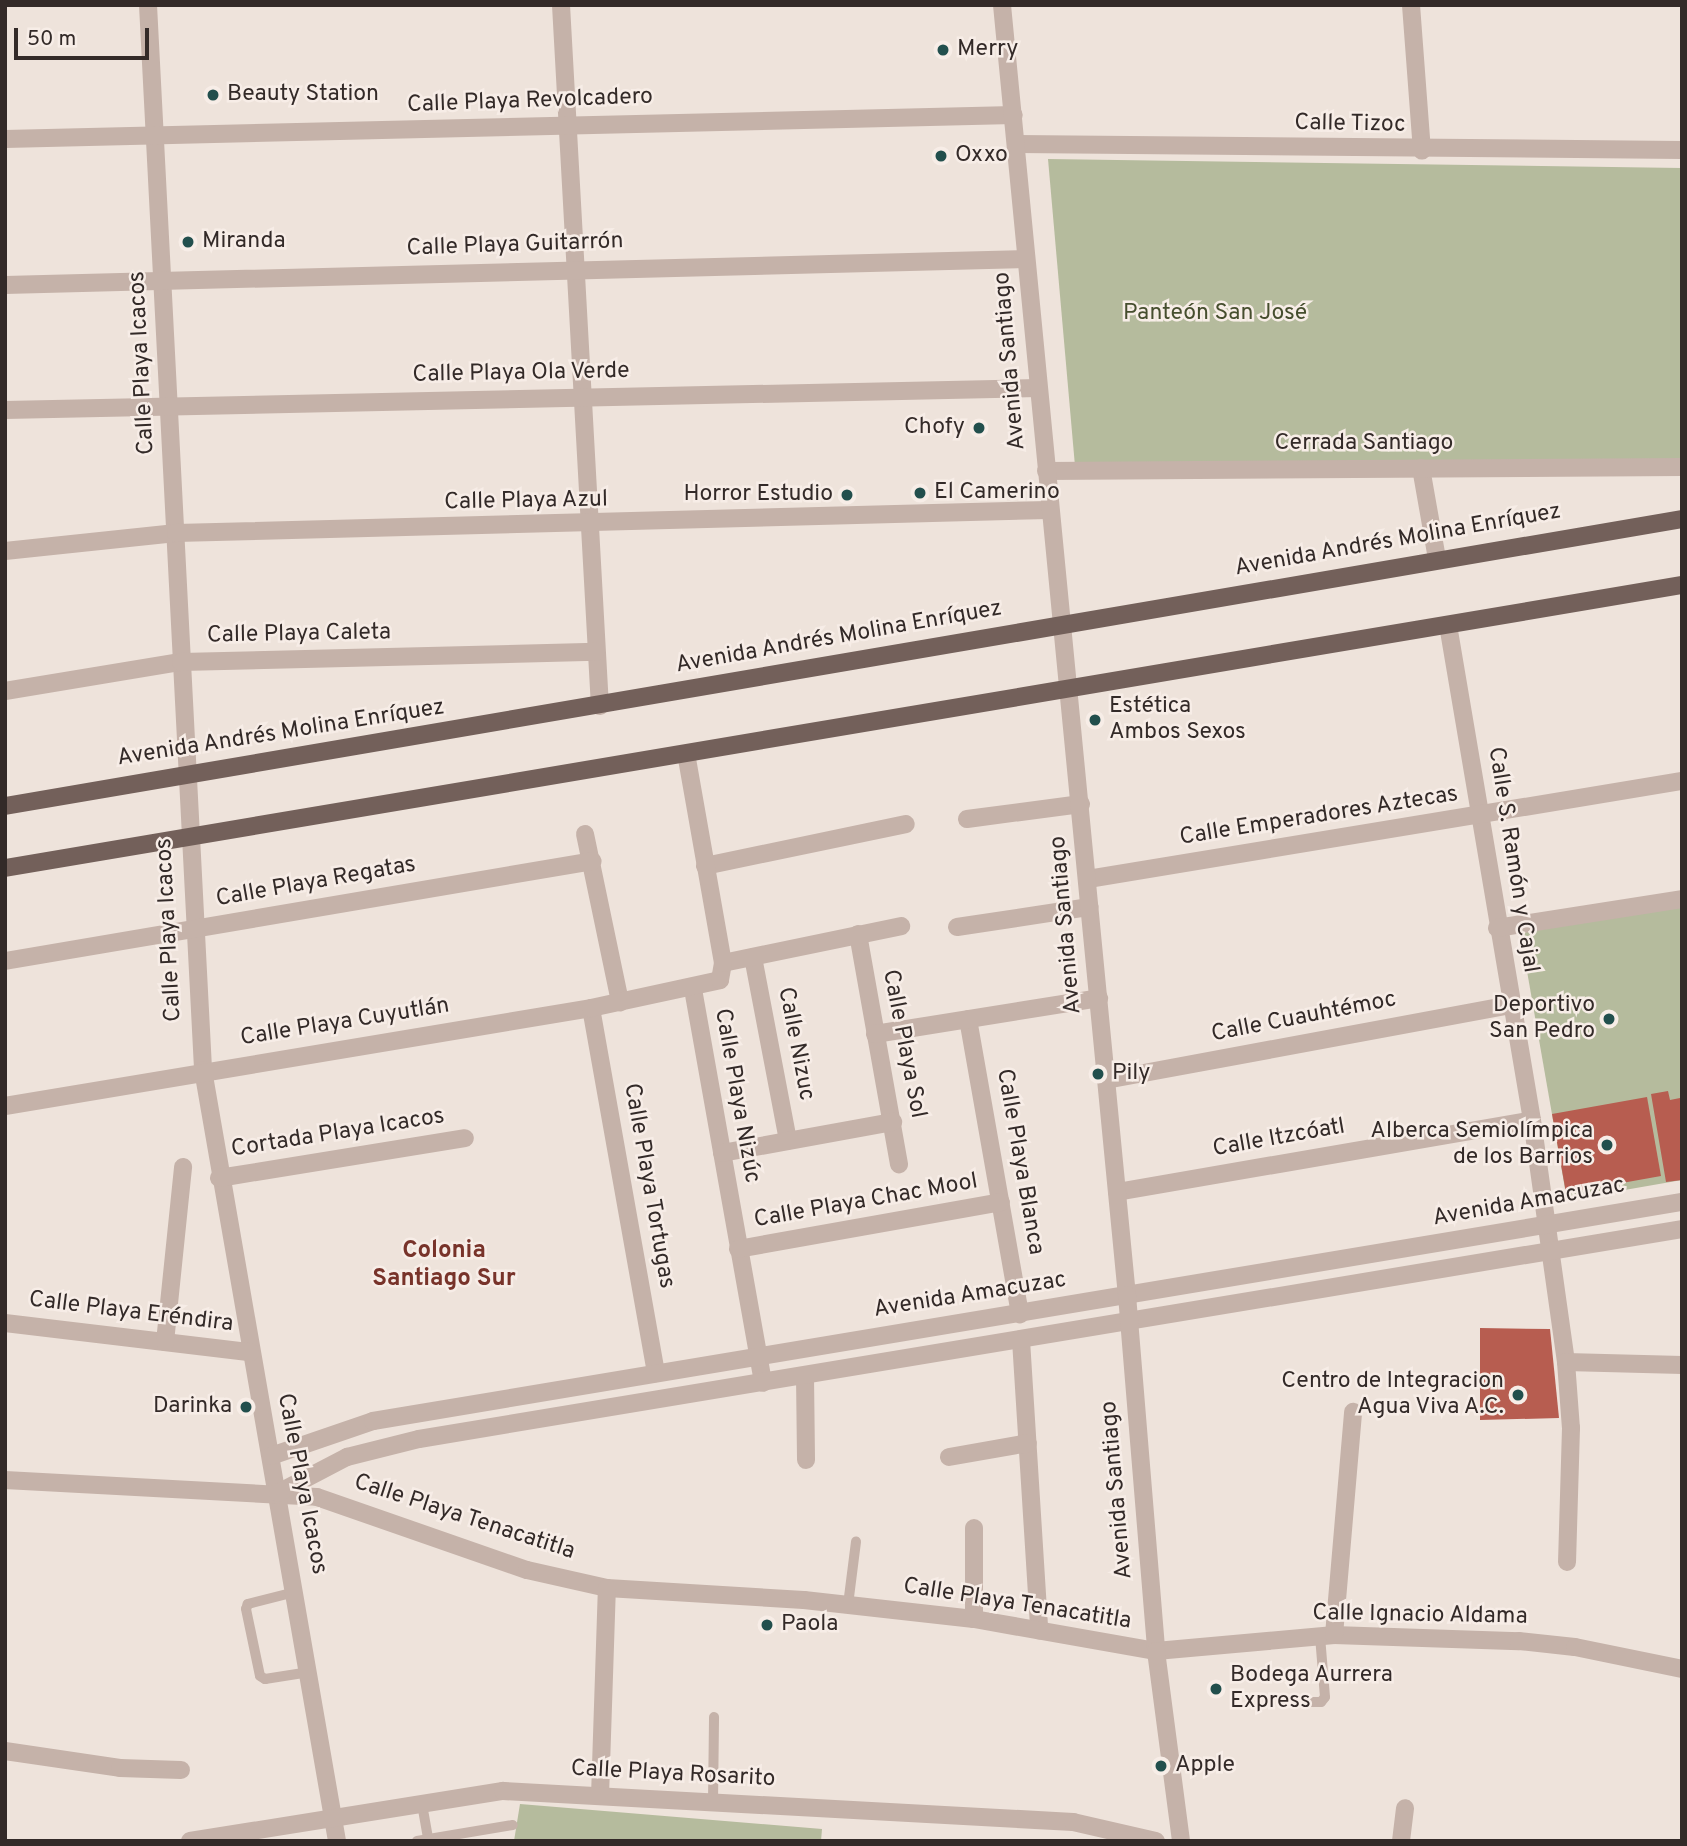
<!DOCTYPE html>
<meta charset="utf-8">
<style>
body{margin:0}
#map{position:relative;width:1687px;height:1846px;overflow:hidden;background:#eee3db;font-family:Overpass,sans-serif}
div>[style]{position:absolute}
.green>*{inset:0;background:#b5bb9d}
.building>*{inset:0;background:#b75d50}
.service>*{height:10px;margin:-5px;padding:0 5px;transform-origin:5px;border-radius:5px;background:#c5b2a9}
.minor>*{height:18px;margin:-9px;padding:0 9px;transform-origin:9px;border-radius:9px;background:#c5b2a9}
.tertiary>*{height:18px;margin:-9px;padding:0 9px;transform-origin:9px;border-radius:9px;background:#c5b2a9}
.primary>*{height:18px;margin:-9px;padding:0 9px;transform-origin:9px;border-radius:9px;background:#73605a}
.dots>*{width:19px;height:19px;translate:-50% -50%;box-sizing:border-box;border:4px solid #f7ede7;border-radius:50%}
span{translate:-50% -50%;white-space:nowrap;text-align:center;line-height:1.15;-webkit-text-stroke:5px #f7ede7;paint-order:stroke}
.poi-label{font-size:23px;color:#332a28}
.left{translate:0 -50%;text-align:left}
.right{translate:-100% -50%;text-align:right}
.street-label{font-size:23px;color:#332a28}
.park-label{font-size:23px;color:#464e2e}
.neighbourhood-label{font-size:24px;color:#78332a;font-weight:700}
.frame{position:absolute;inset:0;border:7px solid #332a28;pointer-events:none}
.scale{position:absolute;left:14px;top:28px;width:135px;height:32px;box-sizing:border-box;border:4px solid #332a28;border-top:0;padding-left:9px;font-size:21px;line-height:24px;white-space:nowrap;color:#332a28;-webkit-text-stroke:5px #f7ede7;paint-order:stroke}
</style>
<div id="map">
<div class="green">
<i style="clip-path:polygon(1048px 159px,1682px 168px,1682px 463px,1075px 466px)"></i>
<i style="clip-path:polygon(1682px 905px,1682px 1180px,1567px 1200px,1520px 931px)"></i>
<i style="clip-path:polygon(520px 1804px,822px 1829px,821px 1841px,514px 1841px)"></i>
</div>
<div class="building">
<i style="clip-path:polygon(1668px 1091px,1670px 1100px,1680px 1098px,1682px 1105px,1682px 1180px,1666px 1182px,1651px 1094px)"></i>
<i style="clip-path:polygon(1647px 1097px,1661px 1176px,1566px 1193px,1552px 1114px)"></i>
<i style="clip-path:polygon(1480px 1328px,1550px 1329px,1559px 1418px,1480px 1420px)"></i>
</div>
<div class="service">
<i style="left:295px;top:1592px;width:49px;rotate:165.7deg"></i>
<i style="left:248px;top:1604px;width:5px;rotate:112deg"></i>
<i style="left:246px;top:1609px;width:68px;rotate:78.2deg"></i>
<i style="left:260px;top:1676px;width:6px;rotate:31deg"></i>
<i style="left:265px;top:1679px;width:45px;rotate:-9deg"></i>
<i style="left:848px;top:1605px;width:64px;rotate:-82.8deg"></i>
<i style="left:1301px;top:1702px;width:20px"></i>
<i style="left:1321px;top:1702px;width:6px;rotate:-51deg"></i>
<i style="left:1325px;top:1697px;width:61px;rotate:-94.7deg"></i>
<i style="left:713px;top:1802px;width:85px;rotate:-89.3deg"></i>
<i style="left:422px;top:1804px;width:36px;rotate:80deg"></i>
<i style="left:417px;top:1841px;width:97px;rotate:-9.5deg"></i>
</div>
<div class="minor">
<i style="left:148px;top:5px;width:1066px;rotate:87.04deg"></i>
<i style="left:203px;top:1070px;width:783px;rotate:80.14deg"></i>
<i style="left:561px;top:5px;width:702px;rotate:86.82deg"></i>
<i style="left:1411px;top:5px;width:146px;rotate:85.7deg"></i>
<i style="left:5px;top:139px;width:1009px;rotate:-1.36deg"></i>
<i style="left:1017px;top:144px;width:665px;rotate:0.52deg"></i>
<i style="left:5px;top:285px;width:1021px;rotate:-1.46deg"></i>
<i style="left:5px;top:410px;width:1033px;rotate:-1.22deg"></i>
<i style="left:1421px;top:468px;width:92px;rotate:80deg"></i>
<i style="left:1046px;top:471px;width:636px;rotate:-0.36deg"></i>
<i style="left:5px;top:551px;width:172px;rotate:-6deg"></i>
<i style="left:176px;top:533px;width:873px;rotate:-1.51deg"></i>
<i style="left:1448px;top:625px;width:502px;rotate:80.37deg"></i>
<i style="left:1532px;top:1120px;width:244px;rotate:82deg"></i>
<i style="left:1566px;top:1362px;width:66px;rotate:85.7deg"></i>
<i style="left:1571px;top:1428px;width:134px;rotate:91.7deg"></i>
<i style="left:5px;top:691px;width:178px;rotate:-9.4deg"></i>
<i style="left:181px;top:662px;width:415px;rotate:-1.4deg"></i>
<i style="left:967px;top:819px;width:115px;rotate:-7.5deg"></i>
<i style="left:585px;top:834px;width:172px;rotate:78.2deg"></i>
<i style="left:705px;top:866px;width:205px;rotate:-11.8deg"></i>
<i style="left:1088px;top:879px;width:602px;rotate:-9.37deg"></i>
<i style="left:957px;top:927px;width:134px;rotate:-8.6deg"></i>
<i style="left:1497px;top:928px;width:187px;rotate:-8.9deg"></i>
<i style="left:858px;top:934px;width:234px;rotate:79.9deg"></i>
<i style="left:753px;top:957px;width:187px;rotate:79.2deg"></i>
<i style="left:5px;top:961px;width:596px;rotate:-9.65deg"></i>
<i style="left:723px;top:963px;width:182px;rotate:-11.7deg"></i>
<i style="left:693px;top:989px;width:400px;rotate:79.9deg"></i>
<i style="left:591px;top:1008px;width:371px;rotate:79.9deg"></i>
<i style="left:968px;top:1019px;width:300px;rotate:80deg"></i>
<i style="left:875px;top:1034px;width:227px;rotate:-9.1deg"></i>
<i style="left:1106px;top:1080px;width:412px;rotate:-10.5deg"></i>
<i style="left:5px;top:1106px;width:594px;rotate:-9.49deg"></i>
<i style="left:591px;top:1008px;width:132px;rotate:-12.2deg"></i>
<i style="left:720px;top:980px;width:17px;rotate:-80deg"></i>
<i style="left:723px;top:963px;width:212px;rotate:-100deg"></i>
<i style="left:722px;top:1153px;width:174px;rotate:-10.3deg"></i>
<i style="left:219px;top:1178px;width:249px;rotate:-9.2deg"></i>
<i style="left:1117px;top:1192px;width:421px;rotate:-9.8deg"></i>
<i style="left:738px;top:1249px;width:267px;rotate:-10.1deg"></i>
<i style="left:5px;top:1323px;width:247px;rotate:6.8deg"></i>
<i style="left:1021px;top:1340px;width:291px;rotate:86.4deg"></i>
<i style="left:165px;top:1342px;width:176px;rotate:-84.1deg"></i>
<i style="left:1566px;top:1362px;width:116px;rotate:1.5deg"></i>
<i style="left:805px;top:1376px;width:84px;rotate:89.3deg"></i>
<i style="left:271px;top:1456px;width:108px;rotate:-18.9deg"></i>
<i style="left:373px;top:1421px;width:1327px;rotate:-9.5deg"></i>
<i style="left:949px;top:1457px;width:80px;rotate:-10deg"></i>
<i style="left:5px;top:1480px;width:312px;rotate:3.1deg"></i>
<i style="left:317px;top:1497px;width:222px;rotate:19.2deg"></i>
<i style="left:527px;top:1570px;width:82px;rotate:12.7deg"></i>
<i style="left:607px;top:1588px;width:197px;rotate:3.5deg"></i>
<i style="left:804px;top:1600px;width:171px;rotate:6.4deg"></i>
<i style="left:974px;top:1619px;width:185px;rotate:10deg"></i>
<i style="left:1156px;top:1651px;width:179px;rotate:-5.1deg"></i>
<i style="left:1334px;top:1635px;width:185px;rotate:1.9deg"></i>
<i style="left:1519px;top:1641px;width:56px;rotate:6.1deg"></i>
<i style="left:1575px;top:1647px;width:109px;rotate:11.6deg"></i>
<i style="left:278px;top:1493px;width:78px;rotate:-27.6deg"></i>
<i style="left:347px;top:1457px;width:74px;rotate:-14deg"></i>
<i style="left:419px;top:1439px;width:1280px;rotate:-9.44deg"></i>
<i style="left:974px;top:1528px;width:91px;rotate:90deg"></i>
<i style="left:1334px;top:1635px;width:224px;rotate:-85.1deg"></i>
<i style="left:5px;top:1751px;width:116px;rotate:8.4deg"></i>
<i style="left:120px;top:1768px;width:61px;rotate:1.9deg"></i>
<i style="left:600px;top:1796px;width:208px;rotate:-88.1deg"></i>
<i style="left:190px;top:1841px;width:317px;rotate:-9.1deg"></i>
<i style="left:503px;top:1791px;width:571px;rotate:3.11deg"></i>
<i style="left:1073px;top:1822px;width:85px;rotate:12.9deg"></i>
<i style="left:1401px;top:1841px;width:33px;rotate:-83deg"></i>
</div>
<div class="tertiary">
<i style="left:1002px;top:5px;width:1296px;rotate:84.47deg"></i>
<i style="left:1127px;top:1295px;width:357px;rotate:85.3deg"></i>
<i style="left:1156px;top:1651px;width:192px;rotate:82.5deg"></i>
</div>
<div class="primary">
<i style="left:5px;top:806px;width:1701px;rotate:-9.71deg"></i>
<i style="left:5px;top:868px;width:1701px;rotate:-9.58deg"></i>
</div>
<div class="dots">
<i style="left:943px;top:50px;background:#224f4d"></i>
<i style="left:213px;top:95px;background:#224f4d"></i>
<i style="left:941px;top:156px;background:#224f4d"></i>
<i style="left:188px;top:242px;background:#224f4d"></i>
<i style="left:979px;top:428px;background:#224f4d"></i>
<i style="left:920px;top:493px;background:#224f4d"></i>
<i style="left:847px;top:495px;background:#224f4d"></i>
<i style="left:1095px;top:720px;background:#224f4d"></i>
<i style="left:1609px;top:1019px;background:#224f4d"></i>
<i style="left:1098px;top:1074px;background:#224f4d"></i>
<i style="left:1607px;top:1145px;background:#224f4d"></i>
<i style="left:1518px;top:1395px;background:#224f4d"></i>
<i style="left:246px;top:1407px;background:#224f4d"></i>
<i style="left:767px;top:1625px;background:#224f4d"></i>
<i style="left:1216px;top:1689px;background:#224f4d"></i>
<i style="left:1161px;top:1766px;background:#224f4d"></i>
</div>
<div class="poi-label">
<span class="left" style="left:957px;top:50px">Merry</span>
<span class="left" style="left:227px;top:95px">Beauty Station</span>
<span class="left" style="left:955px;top:156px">Oxxo</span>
<span class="left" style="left:202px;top:242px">Miranda</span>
<span class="right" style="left:965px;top:428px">Chofy</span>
<span class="left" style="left:934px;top:493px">El Camerino</span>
<span class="right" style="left:833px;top:495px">Horror Estudio</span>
<span class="left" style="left:1109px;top:720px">Estética<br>Ambos Sexos</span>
<span class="right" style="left:1595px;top:1019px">Deportivo<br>San Pedro</span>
<span class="left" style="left:1112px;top:1074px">Pily</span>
<span class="right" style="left:1593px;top:1145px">Alberca Semiolímpica<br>de los Barrios</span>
<span class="right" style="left:1504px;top:1395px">Centro de Integracion<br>Agua Viva A.C.</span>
<span class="right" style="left:232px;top:1407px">Darinka</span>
<span class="left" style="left:781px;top:1625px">Paola</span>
<span class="left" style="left:1230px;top:1689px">Bodega Aurrera<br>Express</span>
<span class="left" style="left:1175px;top:1766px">Apple</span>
</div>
<div class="street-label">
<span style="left:530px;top:102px;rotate:-2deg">Calle Playa Revolcadero</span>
<span style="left:1350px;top:125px;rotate:1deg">Calle Tizoc</span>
<span style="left:515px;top:246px;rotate:-2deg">Calle Playa Guitarrón</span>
<span style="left:1011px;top:361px;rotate:-95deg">Avenida Santiago</span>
<span style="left:143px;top:363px;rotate:-93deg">Calle Playa Icacos</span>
<span style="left:521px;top:374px;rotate:-1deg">Calle Playa Ola Verde</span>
<span style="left:1364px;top:444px">Cerrada Santiago</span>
<span style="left:526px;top:502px;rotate:-1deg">Calle Playa Azul</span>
<span style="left:1398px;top:541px;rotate:-10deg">Avenida Andrés Molina Enríquez</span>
<span style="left:299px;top:635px;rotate:-1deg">Calle Playa Caleta</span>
<span style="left:839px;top:638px;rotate:-10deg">Avenida Andrés Molina Enríquez</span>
<span style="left:281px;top:734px;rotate:-9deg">Avenida Andrés Molina Enríquez</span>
<span style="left:1319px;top:817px;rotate:-9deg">Calle Emperadores Aztecas</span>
<span style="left:1512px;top:860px;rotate:81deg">Calle S. Ramón y Cajal</span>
<span style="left:316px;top:883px;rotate:-10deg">Calle Playa Regatas</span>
<span style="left:1067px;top:925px;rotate:-95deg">Avenida Santiago</span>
<span style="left:170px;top:930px;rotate:-93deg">Calle Playa Icacos</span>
<span style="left:1304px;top:1018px;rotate:-11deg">Calle Cuauhtémoc</span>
<span style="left:345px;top:1023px;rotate:-9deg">Calle Playa Cuyutlán</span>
<span style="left:795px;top:1044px;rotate:79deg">Calle Nizuc</span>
<span style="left:903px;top:1044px;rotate:79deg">Calle Playa Sol</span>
<span style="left:736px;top:1096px;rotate:80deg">Calle Playa Nizúc</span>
<span style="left:338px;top:1134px;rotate:-9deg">Cortada Playa Icacos</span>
<span style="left:1279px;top:1139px;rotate:-10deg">Calle Itzcóatl</span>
<span style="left:1019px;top:1162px;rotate:80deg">Calle Playa Blanca</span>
<span style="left:648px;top:1186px;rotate:80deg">Calle Playa Tortugas</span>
<span style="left:866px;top:1202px;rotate:-10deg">Calle Playa Chac Mool</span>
<span style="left:1529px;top:1203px;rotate:-10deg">Avenida Amacuzac</span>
<span style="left:970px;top:1296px;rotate:-9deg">Avenida Amacuzac</span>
<span style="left:131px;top:1313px;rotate:7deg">Calle Playa Eréndira</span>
<span style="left:301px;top:1484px;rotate:79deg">Calle Playa Icacos</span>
<span style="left:1118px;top:1490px;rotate:-95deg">Avenida Santiago</span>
<span style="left:464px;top:1518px;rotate:18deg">Calle Playa Tenacatitla</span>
<span style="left:1017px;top:1605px;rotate:9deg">Calle Playa Tenacatitla</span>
<span style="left:1420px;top:1616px;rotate:1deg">Calle Ignacio Aldama</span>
<span style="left:673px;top:1775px;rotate:3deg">Calle Playa Rosarito</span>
</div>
<div class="park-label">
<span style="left:1215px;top:314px">Panteón San José</span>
</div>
<div class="neighbourhood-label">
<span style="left:444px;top:1266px">Colonia<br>Santiago Sur</span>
</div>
<div class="frame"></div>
<div class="scale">50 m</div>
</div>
